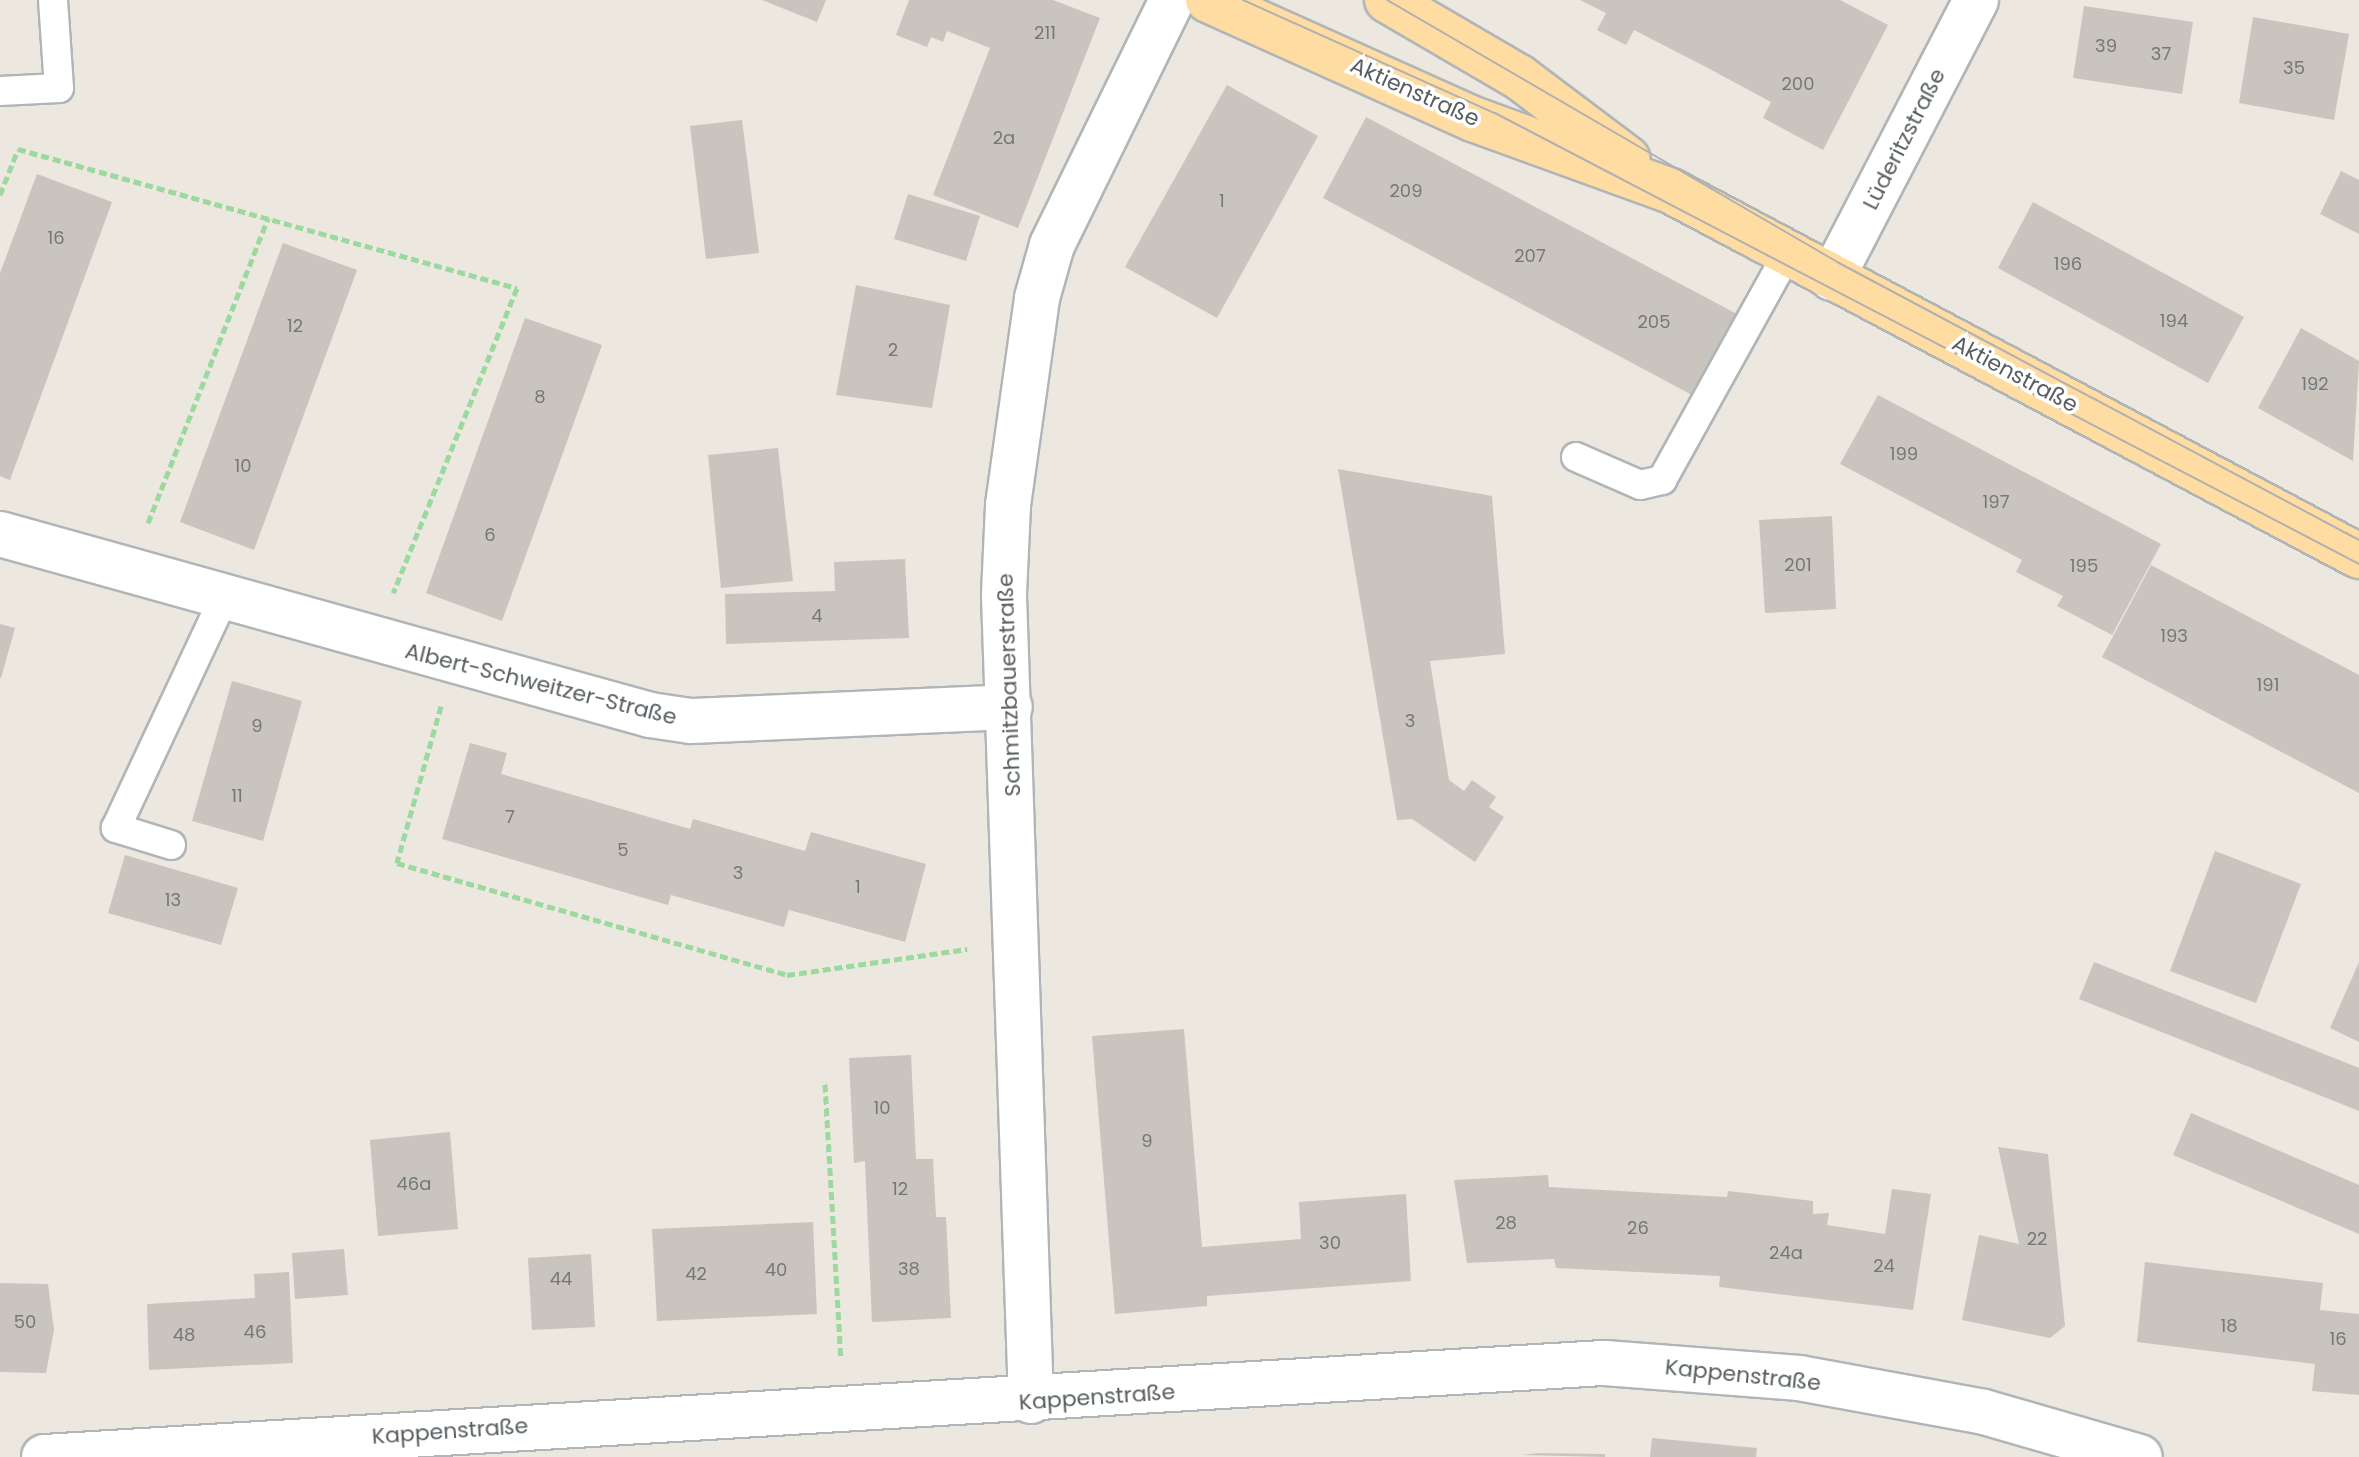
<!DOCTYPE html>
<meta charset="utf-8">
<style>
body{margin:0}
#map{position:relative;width:2359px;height:1457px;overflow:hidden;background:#ece7df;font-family:Poppins,sans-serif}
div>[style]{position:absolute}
.building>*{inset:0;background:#c9c4be}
.path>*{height:5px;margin-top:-2.5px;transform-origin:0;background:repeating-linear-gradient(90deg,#9cd99f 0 8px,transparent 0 12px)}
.roads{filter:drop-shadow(2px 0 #b0b5b8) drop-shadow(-2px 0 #b0b5b8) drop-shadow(0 2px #b0b5b8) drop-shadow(0 -2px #b0b5b8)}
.lane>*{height:28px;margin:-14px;padding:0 14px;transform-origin:14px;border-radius:14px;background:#fff}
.street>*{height:44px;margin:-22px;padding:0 22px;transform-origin:22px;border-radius:22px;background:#fff}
.primary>*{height:44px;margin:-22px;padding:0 22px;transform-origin:22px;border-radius:22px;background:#ffdca2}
.tram>*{height:2px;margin:-1px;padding:0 1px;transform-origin:1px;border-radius:1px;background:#afb0b1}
span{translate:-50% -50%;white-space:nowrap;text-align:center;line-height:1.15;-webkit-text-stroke:7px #fff;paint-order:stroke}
.number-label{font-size:18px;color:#747878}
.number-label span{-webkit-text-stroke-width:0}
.street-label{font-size:22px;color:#585e61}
</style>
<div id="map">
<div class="building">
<i style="clip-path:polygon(762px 0,826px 0,817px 22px)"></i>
<i style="clip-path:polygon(909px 0,1053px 0,1100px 18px,1018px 228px,933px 195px,990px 48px,947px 31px,943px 42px,931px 37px,927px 47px,896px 35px)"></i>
<i style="clip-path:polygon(1580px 0,1840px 0,1888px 25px,1823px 150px,1763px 118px,1771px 102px,1706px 67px,1634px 30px,1626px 45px,1597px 30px,1606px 13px)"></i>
<i style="clip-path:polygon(2084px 6px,2193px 22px,2182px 94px,2073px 78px)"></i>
<i style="clip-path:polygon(2253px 17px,2349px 34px,2334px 120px,2239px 103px)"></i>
<i style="clip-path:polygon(1227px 85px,1318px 136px,1217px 318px,1125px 267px)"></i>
<i style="clip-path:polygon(1366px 117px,1737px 314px,1694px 396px,1323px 198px)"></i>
<i style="clip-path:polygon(742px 120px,759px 253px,706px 259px,690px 126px)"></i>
<i style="clip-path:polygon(2341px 171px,2359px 180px,2359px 234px,2320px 214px)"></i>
<i style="clip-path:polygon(37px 174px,112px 202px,10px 480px,0 476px,0 273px)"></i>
<i style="clip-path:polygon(908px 194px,980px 216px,966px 261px,894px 239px)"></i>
<i style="clip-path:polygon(2033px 202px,2244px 317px,2208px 383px,1998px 268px)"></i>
<i style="clip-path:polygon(283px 243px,357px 270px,254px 550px,180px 522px)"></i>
<i style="clip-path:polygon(856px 285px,950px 305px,932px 408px,836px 395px)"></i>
<i style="clip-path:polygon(525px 318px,602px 345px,502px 621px,426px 593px)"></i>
<i style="clip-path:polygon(2301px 328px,2359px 361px,2353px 461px,2258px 408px)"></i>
<i style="clip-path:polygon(1878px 395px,2161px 544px,2112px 635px,2057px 606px,2063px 596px,2016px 572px,2022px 560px,1840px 464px)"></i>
<i style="clip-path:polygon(778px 448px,793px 581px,721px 588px,708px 455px)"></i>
<i style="clip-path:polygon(1338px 469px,1492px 496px,1505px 654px,1430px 661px,1449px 780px,1464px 791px,1472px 780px,1496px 797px,1489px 807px,1504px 817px,1475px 862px,1412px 819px,1397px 820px)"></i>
<i style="clip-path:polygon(1832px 516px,1836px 609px,1765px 613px,1759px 520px)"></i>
<i style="clip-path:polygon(905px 559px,909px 638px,726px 644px,725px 594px,835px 591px,834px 562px)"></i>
<i style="clip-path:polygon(2151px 565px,2359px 675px,2359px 793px,2102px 657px)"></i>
<i style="clip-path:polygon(0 624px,15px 628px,1px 678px,0 678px)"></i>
<i style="clip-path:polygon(232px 681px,302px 701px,263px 841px,192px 821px)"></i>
<i style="clip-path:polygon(470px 743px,507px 753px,501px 774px,690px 829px,693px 819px,805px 851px,811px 832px,926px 864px,905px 942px,789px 910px,784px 927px,671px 895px,668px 905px,442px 839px)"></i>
<i style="clip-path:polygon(2215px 851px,2301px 884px,2256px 1003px,2170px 971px)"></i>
<i style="clip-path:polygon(125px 855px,238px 888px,221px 945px,108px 913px)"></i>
<i style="clip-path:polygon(2094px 962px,2359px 1068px,2359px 1111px,2079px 999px)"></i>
<i style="clip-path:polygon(2359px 962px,2359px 1042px,2330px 1028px)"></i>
<i style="clip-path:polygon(1184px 1029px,1202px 1247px,1301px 1239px,1299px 1202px,1406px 1194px,1411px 1281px,1207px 1296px,1207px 1306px,1115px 1314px,1092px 1036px)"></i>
<i style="clip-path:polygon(911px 1055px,916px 1159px,933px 1159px,936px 1217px,946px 1217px,951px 1318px,872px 1322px,865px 1161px,854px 1163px,849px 1058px)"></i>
<i style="clip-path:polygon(2191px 1113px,2359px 1185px,2359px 1234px,2173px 1155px)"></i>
<i style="clip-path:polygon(450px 1132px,458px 1229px,378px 1236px,370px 1140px)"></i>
<i style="clip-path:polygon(1998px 1147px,2048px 1154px,2065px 1326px,2050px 1338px,1962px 1320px,1979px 1235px,2019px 1244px)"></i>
<i style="clip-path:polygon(1548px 1175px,1549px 1187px,1727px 1197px,1728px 1191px,1813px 1201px,1813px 1214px,1829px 1213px,1827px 1225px,1885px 1234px,1892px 1189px,1931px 1194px,1913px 1310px,1719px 1287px,1720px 1276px,1556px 1268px,1554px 1259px,1467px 1263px,1454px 1180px)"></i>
<i style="clip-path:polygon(813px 1222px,817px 1314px,657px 1321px,652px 1229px)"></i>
<i style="clip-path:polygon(344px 1249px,348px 1295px,295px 1299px,292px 1253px)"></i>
<i style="clip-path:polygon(591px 1254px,595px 1327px,532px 1330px,528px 1258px)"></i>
<i style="clip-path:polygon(2145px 1262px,2323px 1283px,2320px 1310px,2359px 1314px,2359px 1395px,2312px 1391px,2315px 1364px,2137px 1342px)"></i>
<i style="clip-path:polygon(289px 1272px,293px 1363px,149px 1370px,147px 1304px,255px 1298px,254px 1274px)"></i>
<i style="clip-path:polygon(0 1283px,48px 1284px,54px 1330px,46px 1373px,0 1372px)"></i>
<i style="clip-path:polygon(1652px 1438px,1757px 1448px,1756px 1457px,1650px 1457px)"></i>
<i style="clip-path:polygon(1605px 1454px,1605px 1457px,1522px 1455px,1539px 1453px)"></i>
</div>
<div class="path">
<i style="left:0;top:195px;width:49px;rotate:-68.6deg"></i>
<i style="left:18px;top:149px;width:518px;rotate:15.57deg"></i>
<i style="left:517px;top:288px;width:329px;rotate:112.1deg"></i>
<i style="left:148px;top:523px;width:328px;rotate:-68.5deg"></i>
<i style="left:441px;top:706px;width:163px;rotate:105.7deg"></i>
<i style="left:397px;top:863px;width:406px;rotate:16deg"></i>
<i style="left:787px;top:975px;width:182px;rotate:-8.2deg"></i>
<i style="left:825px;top:1084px;width:274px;rotate:86.7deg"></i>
</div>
<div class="roads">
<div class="lane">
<i style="left:0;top:91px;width:59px;rotate:-2.9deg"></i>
<i style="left:59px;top:88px;width:88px;rotate:-93.9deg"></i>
<i style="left:1576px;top:457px;width:70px;rotate:23.6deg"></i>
<i style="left:1640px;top:485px;width:23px;rotate:-13deg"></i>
<i style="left:1662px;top:480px;width:260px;rotate:-61deg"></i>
<i style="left:171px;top:845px;width:58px;rotate:-162.8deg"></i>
<i style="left:116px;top:828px;width:255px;rotate:-64.9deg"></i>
</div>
<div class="street">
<i style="left:1832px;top:278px;width:313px;rotate:-62.6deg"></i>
<i style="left:0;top:534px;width:675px;rotate:15.56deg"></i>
<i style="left:650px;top:715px;width:41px;rotate:8.3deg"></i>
<i style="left:691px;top:721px;width:319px;rotate:-2.5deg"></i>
<i style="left:1031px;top:1401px;width:807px;rotate:-91.92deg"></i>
<i style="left:1004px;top:594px;width:89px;rotate:-87.4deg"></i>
<i style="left:1008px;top:505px;width:209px;rotate:-82deg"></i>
<i style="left:1037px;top:298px;width:55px;rotate:-74.2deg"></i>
<i style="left:1052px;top:245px;width:273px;rotate:-63.9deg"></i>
<i style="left:44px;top:1457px;width:1564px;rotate:-3.45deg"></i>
<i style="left:1605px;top:1363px;width:195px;rotate:4.4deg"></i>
<i style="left:1799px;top:1378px;width:188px;rotate:10.4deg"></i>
<i style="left:1984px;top:1412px;width:162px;rotate:16.1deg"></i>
</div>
<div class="primary">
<i style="left:1208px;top:0;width:290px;rotate:24.2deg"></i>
<i style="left:1473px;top:119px;width:211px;rotate:20deg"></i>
<i style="left:1671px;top:191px;width:779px;rotate:27.95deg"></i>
<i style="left:1387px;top:0;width:153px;rotate:30.3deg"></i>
<i style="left:1519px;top:77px;width:136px;rotate:37deg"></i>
</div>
</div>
<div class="tram">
<i style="left:1243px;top:0;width:276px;rotate:24.2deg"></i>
<i style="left:1495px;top:113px;width:975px;rotate:27.56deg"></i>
<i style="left:1387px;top:0;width:523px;rotate:30.19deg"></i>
<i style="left:1839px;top:263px;width:589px;rotate:28.04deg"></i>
</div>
<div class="number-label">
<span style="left:1045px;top:33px">211</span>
<span style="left:2106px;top:46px">39</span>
<span style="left:2161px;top:54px">37</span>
<span style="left:2294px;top:68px">35</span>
<span style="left:1798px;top:84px">200</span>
<span style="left:1004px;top:138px">2a</span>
<span style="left:1406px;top:191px">209</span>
<span style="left:1222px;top:201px">1</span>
<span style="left:56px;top:238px">16</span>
<span style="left:1530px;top:256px">207</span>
<span style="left:2068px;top:264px">196</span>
<span style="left:2174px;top:321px">194</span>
<span style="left:1654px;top:322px">205</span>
<span style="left:295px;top:326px">12</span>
<span style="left:893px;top:350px">2</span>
<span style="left:2315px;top:384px">192</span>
<span style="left:540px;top:397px">8</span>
<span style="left:1904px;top:454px">199</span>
<span style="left:243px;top:466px">10</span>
<span style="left:1996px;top:502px">197</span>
<span style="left:490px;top:535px">6</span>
<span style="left:1798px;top:565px">201</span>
<span style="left:2084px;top:566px">195</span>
<span style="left:817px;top:616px">4</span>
<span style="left:2174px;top:636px">193</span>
<span style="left:2268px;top:685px">191</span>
<span style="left:1410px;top:721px">3</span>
<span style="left:257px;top:726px">9</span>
<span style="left:237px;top:796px">11</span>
<span style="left:510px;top:817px">7</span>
<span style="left:623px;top:850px">5</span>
<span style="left:738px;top:873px">3</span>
<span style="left:858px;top:887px">1</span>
<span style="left:173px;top:900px">13</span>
<span style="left:882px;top:1108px">10</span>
<span style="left:1147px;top:1141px">9</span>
<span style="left:414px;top:1184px">46a</span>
<span style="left:900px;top:1189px">12</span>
<span style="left:1506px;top:1223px">28</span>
<span style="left:1638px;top:1228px">26</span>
<span style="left:2037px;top:1239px">22</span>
<span style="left:1330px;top:1243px">30</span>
<span style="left:1786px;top:1253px">24a</span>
<span style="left:1884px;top:1266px">24</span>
<span style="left:909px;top:1269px">38</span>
<span style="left:776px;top:1270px">40</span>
<span style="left:696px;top:1274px">42</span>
<span style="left:561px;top:1279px">44</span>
<span style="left:25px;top:1322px">50</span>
<span style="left:2229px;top:1326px">18</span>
<span style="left:255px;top:1332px">46</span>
<span style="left:184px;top:1335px">48</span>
<span style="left:2338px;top:1339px">16</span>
</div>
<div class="street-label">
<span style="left:1415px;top:92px;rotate:24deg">Aktienstraße</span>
<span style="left:1904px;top:139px;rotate:-63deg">Lüderitzstraße</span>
<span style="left:2015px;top:374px;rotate:28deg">Aktienstraße</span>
<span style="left:541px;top:684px;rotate:14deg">Albert-Schweitzer-Straße</span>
<span style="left:1009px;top:685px;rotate:-92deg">Schmitzbauerstraße</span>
<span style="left:1743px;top:1375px;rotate:6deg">Kappenstraße</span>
<span style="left:1097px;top:1397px;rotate:-4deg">Kappenstraße</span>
<span style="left:450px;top:1431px;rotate:-4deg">Kappenstraße</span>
</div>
</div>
